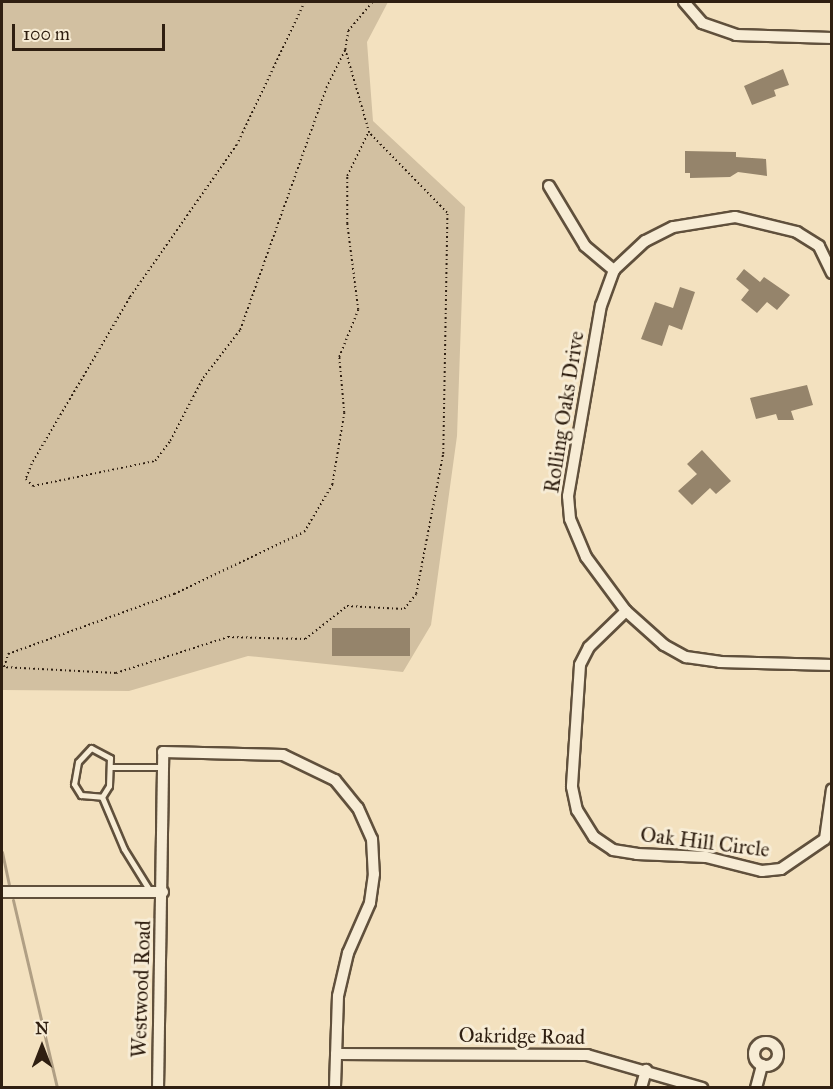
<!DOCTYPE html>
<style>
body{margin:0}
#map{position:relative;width:833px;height:1089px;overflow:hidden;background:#f3e1bf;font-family:"IM FELL Great Primer",serif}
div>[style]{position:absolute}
.green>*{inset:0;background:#d2c0a1}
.stream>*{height:3px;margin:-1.5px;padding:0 1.5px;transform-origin:1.5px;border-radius:1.5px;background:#b09f84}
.building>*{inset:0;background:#95846b}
.path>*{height:1.5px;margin-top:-0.75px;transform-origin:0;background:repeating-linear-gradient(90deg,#2f1f11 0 1.5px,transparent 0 4.5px)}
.roads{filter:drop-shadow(2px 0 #60503c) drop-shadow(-2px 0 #60503c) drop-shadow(0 2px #60503c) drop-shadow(0 -2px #60503c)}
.service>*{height:5px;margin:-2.5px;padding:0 2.5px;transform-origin:2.5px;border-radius:2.5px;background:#f7ecd5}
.minor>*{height:10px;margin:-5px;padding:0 5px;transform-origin:5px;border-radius:5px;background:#f7ecd5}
.minor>.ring{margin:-5px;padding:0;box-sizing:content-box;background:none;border:10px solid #f7ecd5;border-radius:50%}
span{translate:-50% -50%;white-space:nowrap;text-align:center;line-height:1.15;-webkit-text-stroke:6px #f7ecd5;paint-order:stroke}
.street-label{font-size:21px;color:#2f1f11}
.frame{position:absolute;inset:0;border:3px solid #2f1f11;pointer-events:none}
.north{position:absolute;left:12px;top:1017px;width:60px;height:60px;-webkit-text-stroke:4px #f7ecd5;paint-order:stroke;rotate:0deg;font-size:16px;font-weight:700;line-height:24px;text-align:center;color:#2f1f11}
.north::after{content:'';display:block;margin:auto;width:21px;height:27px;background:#2f1f11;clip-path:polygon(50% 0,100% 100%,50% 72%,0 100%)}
.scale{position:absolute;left:12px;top:24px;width:153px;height:27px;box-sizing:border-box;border:3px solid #2f1f11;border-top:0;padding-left:8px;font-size:18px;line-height:21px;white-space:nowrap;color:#2f1f11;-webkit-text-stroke:4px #f7ecd5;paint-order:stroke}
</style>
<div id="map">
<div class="green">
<i style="clip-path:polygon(2px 2px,388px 2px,367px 42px,373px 121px,465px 207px,457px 436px,431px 625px,403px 672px,248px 656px,129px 691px,2px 690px)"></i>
</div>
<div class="stream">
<i style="left:2px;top:852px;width:33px;rotate:78deg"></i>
<i style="left:13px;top:900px;width:193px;rotate:76.8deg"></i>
</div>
<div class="building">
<i style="clip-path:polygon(783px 69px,789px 85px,774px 90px,776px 96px,752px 105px,744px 86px)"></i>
<i style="clip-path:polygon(685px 151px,736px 152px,736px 157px,766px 159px,767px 176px,738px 172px,730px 177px,690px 178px,690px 173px,685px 173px)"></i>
<i style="clip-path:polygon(744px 269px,760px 282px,764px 277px,790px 295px,777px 310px,767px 302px,757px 313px,741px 300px,749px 290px,736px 279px)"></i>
<i style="clip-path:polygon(680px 287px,695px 292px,682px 330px,669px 325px,662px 346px,641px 339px,655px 302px,673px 308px)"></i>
<i style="clip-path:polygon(807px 385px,813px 405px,791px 411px,794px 420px,778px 420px,776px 414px,756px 419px,750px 398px)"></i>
<i style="clip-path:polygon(702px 450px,731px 481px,716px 494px,710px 488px,692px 505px,678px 491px,697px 474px,687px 464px)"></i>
<i style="clip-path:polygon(332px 628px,410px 628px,410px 656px,332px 656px)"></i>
</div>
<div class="path">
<i style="left:305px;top:2px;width:158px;rotate:115.4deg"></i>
<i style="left:237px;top:145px;width:187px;rotate:125deg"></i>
<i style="left:130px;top:298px;width:193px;rotate:120.6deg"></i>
<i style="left:32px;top:464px;width:16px;rotate:112deg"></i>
<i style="left:26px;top:479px;width:10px;rotate:45deg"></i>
<i style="left:33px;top:486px;width:125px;rotate:-11.6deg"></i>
<i style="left:155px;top:461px;width:25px;rotate:-53deg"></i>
<i style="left:170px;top:441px;width:71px;rotate:-62.4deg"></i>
<i style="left:203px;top:378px;width:61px;rotate:-52.4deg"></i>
<i style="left:240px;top:330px;width:257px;rotate:-70.4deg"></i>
<i style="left:326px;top:88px;width:42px;rotate:-63.4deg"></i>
<i style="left:2px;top:667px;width:114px;rotate:3deg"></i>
<i style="left:116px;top:673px;width:118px;rotate:-17.8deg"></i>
<i style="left:228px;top:637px;width:77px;rotate:1.5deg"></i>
<i style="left:305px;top:639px;width:53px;rotate:-38.2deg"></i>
<i style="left:347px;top:606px;width:57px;rotate:3deg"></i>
<i style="left:404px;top:609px;width:19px;rotate:-51deg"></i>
<i style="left:416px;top:594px;width:143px;rotate:-79.1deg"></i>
<i style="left:443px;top:454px;width:241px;rotate:-89deg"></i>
<i style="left:447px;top:213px;width:112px;rotate:-134.3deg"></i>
<i style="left:369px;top:133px;width:86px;rotate:-106.1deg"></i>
<i style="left:345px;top:50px;width:19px;rotate:-81deg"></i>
<i style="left:348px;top:31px;width:38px;rotate:-50deg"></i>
<i style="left:4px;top:667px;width:14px;rotate:-73deg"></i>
<i style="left:8px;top:654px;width:177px;rotate:-19.9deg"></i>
<i style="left:174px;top:594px;width:144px;rotate:-25.5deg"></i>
<i style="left:304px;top:532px;width:55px;rotate:-59.2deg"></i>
<i style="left:332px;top:485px;width:73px;rotate:-80.5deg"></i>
<i style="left:344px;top:413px;width:56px;rotate:-95.1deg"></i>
<i style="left:339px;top:357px;width:51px;rotate:-68deg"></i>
<i style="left:358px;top:310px;width:87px;rotate:-97.3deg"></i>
<i style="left:347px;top:224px;width:48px;rotate:-90deg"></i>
<i style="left:347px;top:176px;width:48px;rotate:-64deg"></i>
</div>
<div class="roads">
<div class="service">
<i style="left:111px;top:767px;width:52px"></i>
<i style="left:102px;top:797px;width:13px;rotate:-58deg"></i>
<i style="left:109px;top:786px;width:28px;rotate:-88deg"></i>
<i style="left:110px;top:758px;width:21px;rotate:-152deg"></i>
<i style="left:91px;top:748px;width:19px;rotate:133deg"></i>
<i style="left:78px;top:762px;width:22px;rotate:100deg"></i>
<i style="left:74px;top:784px;width:13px;rotate:58deg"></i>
<i style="left:81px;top:795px;width:21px;rotate:5deg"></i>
<i style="left:102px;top:797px;width:56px;rotate:67.1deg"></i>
<i style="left:124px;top:849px;width:49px;rotate:58.2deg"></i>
</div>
<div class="minor">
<i style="left:684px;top:2px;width:28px;rotate:49deg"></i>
<i style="left:702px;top:23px;width:36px;rotate:19deg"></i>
<i style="left:736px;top:35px;width:96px;rotate:1.8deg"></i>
<i style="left:549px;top:186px;width:70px;rotate:59deg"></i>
<i style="left:585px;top:246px;width:38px;rotate:40deg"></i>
<i style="left:832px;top:273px;width:30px;rotate:-116deg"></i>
<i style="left:819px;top:246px;width:26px;rotate:-148deg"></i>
<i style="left:797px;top:232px;width:64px;rotate:-166.4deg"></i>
<i style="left:735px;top:217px;width:63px;rotate:170.8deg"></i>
<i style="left:673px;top:227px;width:31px;rotate:153deg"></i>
<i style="left:645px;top:241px;width:42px;rotate:136.9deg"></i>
<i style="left:614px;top:270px;width:37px;rotate:110deg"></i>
<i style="left:601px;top:305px;width:194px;rotate:99.8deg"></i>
<i style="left:568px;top:496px;width:23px;rotate:85deg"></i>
<i style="left:570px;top:519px;width:41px;rotate:67.2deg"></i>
<i style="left:586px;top:557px;width:67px;rotate:53.5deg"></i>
<i style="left:626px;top:611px;width:51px;rotate:41.8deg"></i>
<i style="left:664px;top:645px;width:25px;rotate:29deg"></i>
<i style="left:686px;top:657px;width:34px;rotate:8deg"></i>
<i style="left:720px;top:662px;width:112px;rotate:1.5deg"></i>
<i style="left:626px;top:611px;width:52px;rotate:135.8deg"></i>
<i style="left:589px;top:647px;width:20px;rotate:117deg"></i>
<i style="left:580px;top:665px;width:122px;rotate:93.8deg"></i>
<i style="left:572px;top:787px;width:24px;rotate:78deg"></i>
<i style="left:577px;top:810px;width:32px;rotate:58deg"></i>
<i style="left:594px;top:837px;width:23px;rotate:34deg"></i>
<i style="left:613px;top:850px;width:24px;rotate:9deg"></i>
<i style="left:637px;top:854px;width:69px;rotate:2.5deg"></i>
<i style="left:706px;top:857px;width:58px;rotate:14deg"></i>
<i style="left:762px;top:871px;width:19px;rotate:-6deg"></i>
<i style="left:781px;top:869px;width:53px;rotate:-34.3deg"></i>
<i style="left:825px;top:839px;width:50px;rotate:-82deg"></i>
<i style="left:2px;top:892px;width:161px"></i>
<i class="ring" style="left:754px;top:1042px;width:14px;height:14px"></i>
<i style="left:336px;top:1054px;width:251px;rotate:0.2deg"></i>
<i style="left:587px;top:1055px;width:120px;rotate:16deg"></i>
<i style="left:158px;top:1088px;width:336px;rotate:-89.1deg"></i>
<i style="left:163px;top:752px;width:120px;rotate:1.4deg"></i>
<i style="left:283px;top:755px;width:58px;rotate:25.7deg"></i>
<i style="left:335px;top:780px;width:36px;rotate:51deg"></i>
<i style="left:358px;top:808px;width:34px;rotate:66deg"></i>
<i style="left:372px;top:839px;width:35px;rotate:87deg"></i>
<i style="left:374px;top:874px;width:29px;rotate:98deg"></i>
<i style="left:370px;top:903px;width:55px;rotate:113.7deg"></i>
<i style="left:348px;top:953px;width:44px;rotate:103.1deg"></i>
<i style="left:338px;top:996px;width:92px;rotate:91.9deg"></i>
<i style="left:641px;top:1088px;width:19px;rotate:-74deg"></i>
<i style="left:756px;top:1088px;width:24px;rotate:-75deg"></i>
</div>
</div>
<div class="street-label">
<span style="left:564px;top:412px;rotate:-81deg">Rolling Oaks Drive</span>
<span style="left:705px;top:842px;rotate:7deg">Oak Hill Circle</span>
<span style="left:141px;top:989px;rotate:-88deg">Westwood Road</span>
<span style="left:522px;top:1036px;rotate:1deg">Oakridge Road</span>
</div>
<div class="frame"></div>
<div class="north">N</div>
<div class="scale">100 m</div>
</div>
